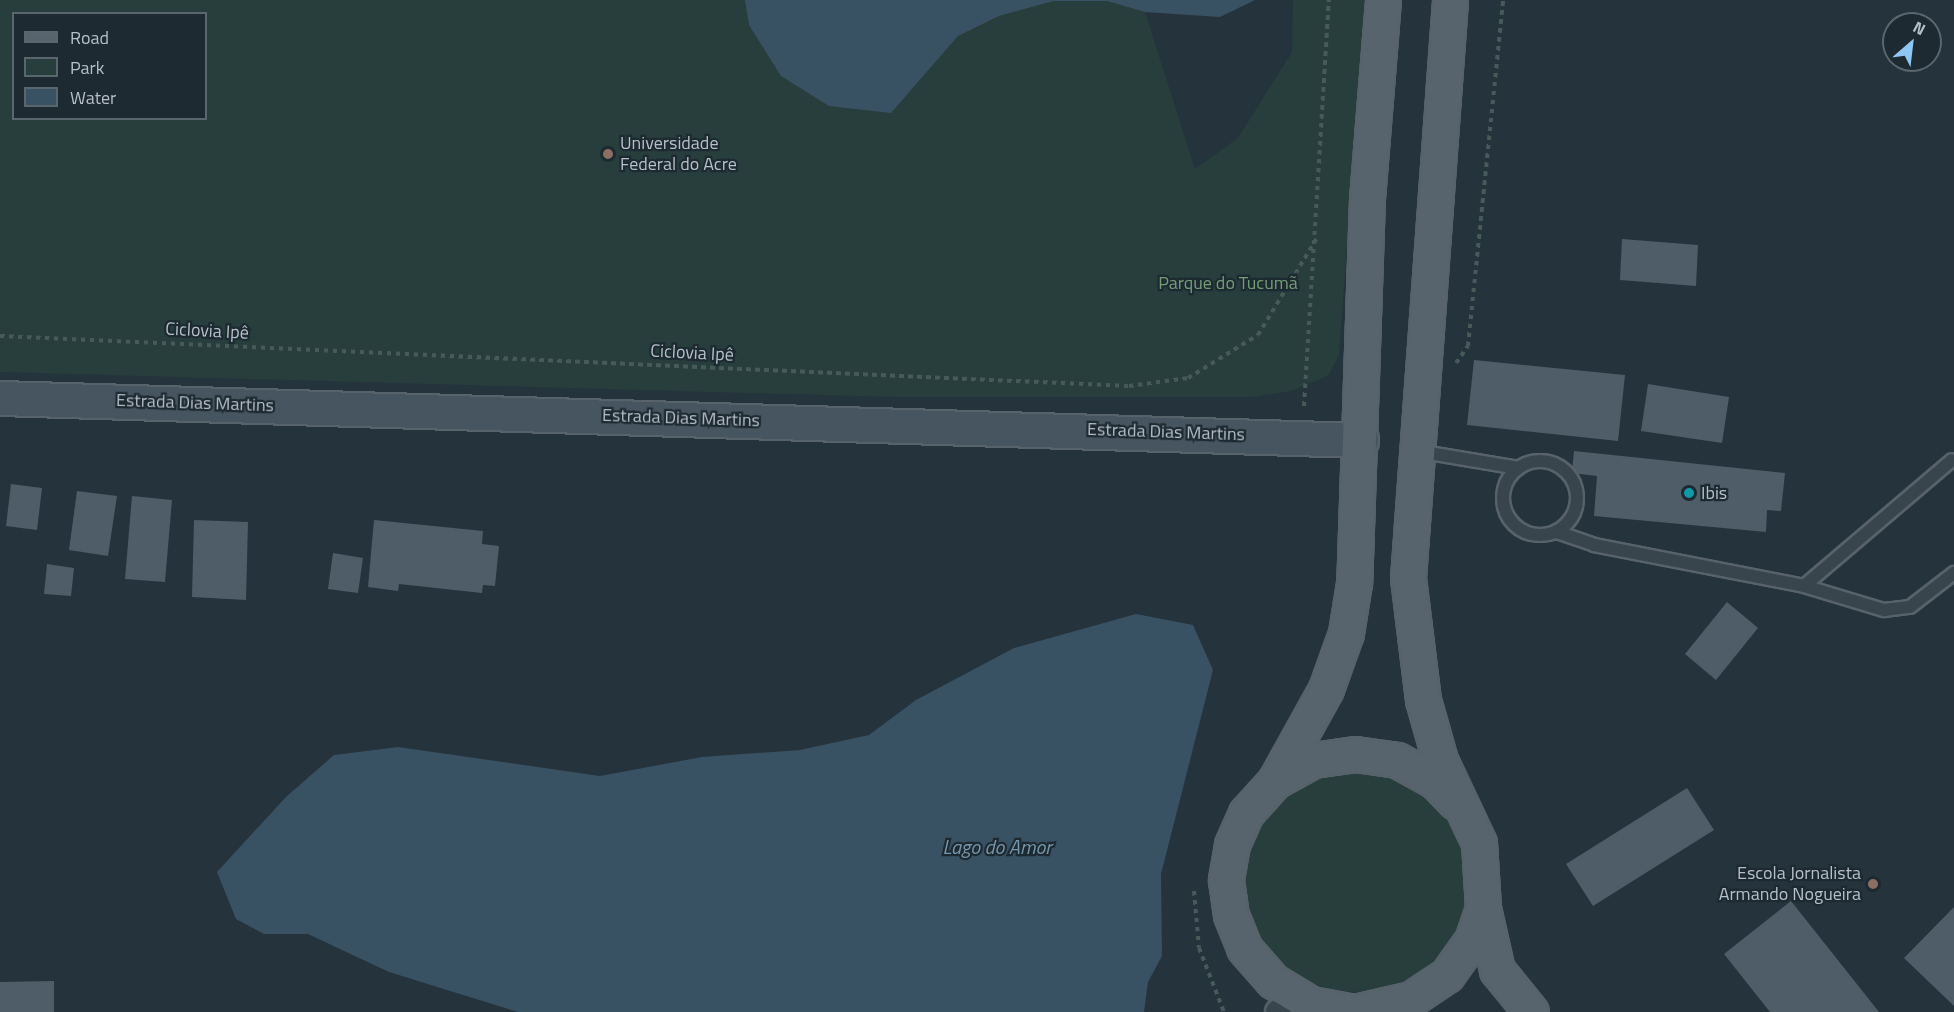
<!DOCTYPE html>
<meta charset="utf-8">
<style>
body{margin:0}
#map{position:relative;width:1954px;height:1012px;overflow:hidden;background:#25333d;font-family:"Titillium Web",sans-serif}
div>[style]{position:absolute}
.green>*{inset:0;background:#273e3c}
.round{border-radius:50%}
.water>*{inset:0;background:#395263}
.building>*{inset:0;background:#4e5d67}
.path>*{height:4px;margin-top:-2px;transform-origin:0;background:repeating-linear-gradient(90deg,#455a59 0 4.5px,transparent 0 9px)}
.roads{filter:drop-shadow(2px 0 #57626b) drop-shadow(-2px 0 #57626b) drop-shadow(0 2px #57626b) drop-shadow(0 -2px #57626b)}
.lane>*{height:12px;margin:-6px;padding:0 6px;transform-origin:6px;border-radius:6px;background:#39454d}
.lane>.ring{margin:-6px;padding:0;box-sizing:content-box;background:none;border:12px solid #39454d;border-radius:50%}
.street>*{height:24px;margin:-12px;padding:0 12px;transform-origin:12px;border-radius:12px;background:#39454d}
.secondary>*{height:33px;margin:-16.5px;padding:0 16.5px;transform-origin:16.5px;border-radius:16.5px;background:#475560}
.primary>*{height:33px;margin:-16.5px;padding:0 16.5px;transform-origin:16.5px;border-radius:16.5px;background:#57646d}
.dots>*{width:16px;height:16px;translate:-50% -50%;box-sizing:border-box;border:3px solid #1e2a32;border-radius:50%}
span{translate:-50% -50%;white-space:nowrap;text-align:center;line-height:1.15;-webkit-text-stroke:4.5px #1e2a32;paint-order:stroke}
.poi-label{font-size:18px;color:#b5bfc8}
.left{translate:0 -50%;text-align:left}
.right{translate:-100% -50%;text-align:right}
.park-label{font-size:18px;color:#749d76}
.street-label{font-size:18px;color:#b5bfc8}
.water-label{font-size:20px;color:#7696aa;font-style:italic}
.legend{position:absolute;left:12px;top:12px;width:195px;height:108px;box-sizing:border-box;background:#1e2a32;border:2px solid #5a666e;margin:0;padding:8px 10px;list-style:none;font-size:18px;color:#b5bfc8}
.legend li{display:flex;align-items:center;gap:12px;height:30px}
.legend b{width:30px;border:2px solid #5a666e}
.north{position:absolute;left:1882px;top:12px;width:60px;height:60px;box-sizing:border-box;background:#1e2a32;border:2px solid #5a666e;border-radius:50%;rotate:28deg;font-size:16px;font-weight:700;line-height:24px;text-align:center;color:#b5bfc8}
.north::after{content:'';display:block;margin:auto;width:21px;height:27px;background:#8ec7f3;clip-path:polygon(50% 0,100% 100%,50% 72%,0 100%)}
</style>
<div id="map">
<div class="green">
<i style="clip-path:polygon(evenodd,0 0,745px 0,749px 25px,891px 113px,958px 36px,999px 16px,1054px 1px,1108px 1px,1145px 12px,1195px 169px,1238px 138px,1292px 52px,1293px 0,1365px 0,1339px 355px,1328px 376px,1291px 391px,1252px 397px,893px 397px,0 372px,0 0,14px 14px,206px 14px,206px 118px,14px 118px,14px 14px)"></i>
<i class="round" style="left:1244px;top:768px;width:224px;height:224px"></i>
</div>
<div class="water">
<i style="clip-path:polygon(745px 0,1255px 0,1220px 17px,1145px 12px,1107px 1px,1054px 1px,999px 16px,958px 36px,891px 113px,829px 106px,781px 76px,749px 25px)"></i>
<i style="clip-path:polygon(1136px 614px,1193px 625px,1213px 670px,1161px 874px,1162px 956px,1148px 982px,1144px 1012px,518px 1012px,389px 972px,308px 934px,264px 934px,236px 919px,217px 872px,286px 797px,334px 755px,398px 747px,600px 776px,702px 757px,800px 750px,869px 735px,916px 700px,1014px 648px)"></i>
</div>
<div class="building">
<i style="clip-path:polygon(1622px 239px,1698px 245px,1696px 286px,1620px 280px)"></i>
<i style="clip-path:polygon(1474px 360px,1625px 375px,1618px 441px,1467px 425px)"></i>
<i style="clip-path:polygon(1648px 384px,1729px 397px,1722px 443px,1641px 431px)"></i>
<i style="clip-path:polygon(1574px 451px,1785px 473px,1781px 511px,1767px 510px,1766px 532px,1594px 516px,1597px 476px,1572px 473px)"></i>
<i style="clip-path:polygon(11px 484px,42px 488px,37px 530px,6px 526px)"></i>
<i style="clip-path:polygon(77px 491px,117px 496px,108px 556px,69px 550px)"></i>
<i style="clip-path:polygon(132px 496px,172px 500px,165px 582px,125px 579px)"></i>
<i style="clip-path:polygon(194px 520px,248px 522px,246px 600px,192px 597px)"></i>
<i style="clip-path:polygon(374px 520px,483px 531px,482px 544px,499px 546px,495px 586px,483px 585px,482px 593px,399px 584px,398px 591px,368px 587px)"></i>
<i style="clip-path:polygon(333px 553px,363px 558px,358px 593px,328px 589px)"></i>
<i style="clip-path:polygon(47px 564px,74px 568px,71px 596px,44px 594px)"></i>
<i style="clip-path:polygon(1727px 602px,1758px 628px,1716px 680px,1685px 654px)"></i>
<i style="clip-path:polygon(1687px 788px,1714px 830px,1593px 906px,1566px 864px)"></i>
<i style="clip-path:polygon(1791px 901px,1879px 1012px,1770px 1012px,1724px 954px)"></i>
<i style="clip-path:polygon(1954px 907px,1954px 1006px,1904px 958px)"></i>
<i style="clip-path:polygon(54px 981px,54px 1012px,0 1012px,0 982px)"></i>
</div>
<div class="path">
<i style="left:0;top:336px;width:1130px;rotate:2.54deg"></i>
<i style="left:1129px;top:386px;width:60px;rotate:-7.7deg"></i>
<i style="left:1188px;top:378px;width:82px;rotate:-31.6deg"></i>
<i style="left:1258px;top:335px;width:114px;rotate:-58.7deg"></i>
<i style="left:1456px;top:363px;width:21px;rotate:-55deg"></i>
<i style="left:1468px;top:346px;width:348px;rotate:-84.2deg"></i>
<i style="left:1304px;top:406px;width:407px;rotate:-86.5deg"></i>
<i style="left:1194px;top:891px;width:57px;rotate:85deg"></i>
<i style="left:1199px;top:948px;width:69px;rotate:68.7deg"></i>
</div>
<div class="roads">
<div class="lane">
<i style="left:1417px;top:451px;width:103px;rotate:9.5deg"></i>
<i class="ring" style="left:1503px;top:461px;width:62px;height:62px"></i>
<i style="left:1557px;top:532px;width:39px;rotate:19deg"></i>
<i style="left:1594px;top:545px;width:214px;rotate:11deg"></i>
<i style="left:1804px;top:586px;width:84px;rotate:16.7deg"></i>
<i style="left:1884px;top:610px;width:26px;rotate:-7deg"></i>
<i style="left:1910px;top:607px;width:56px;rotate:-37.7deg"></i>
<i style="left:1804px;top:586px;width:194px;rotate:-40.4deg"></i>
</div>
<div class="street">
<i style="left:1278px;top:1012px;width:1px;rotate:-45deg"></i>
</div>
<div class="secondary">
<i style="left:0;top:398px;width:1362px;rotate:1.77deg"></i>
</div>
<div class="primary">
<i style="left:1383px;top:0;width:199px;rotate:94.6deg"></i>
<i style="left:1367px;top:198px;width:385px;rotate:91.9deg"></i>
<i style="left:1354px;top:583px;width:51px;rotate:99.1deg"></i>
<i style="left:1346px;top:633px;width:59px;rotate:109.7deg"></i>
<i style="left:1326px;top:689px;width:105px;rotate:119deg"></i>
<i style="left:1275px;top:781px;width:43px;rotate:132.2deg"></i>
<i style="left:1246px;top:813px;width:35px;rotate:114deg"></i>
<i style="left:1232px;top:845px;width:36px;rotate:100deg"></i>
<i style="left:1226px;top:880px;width:35px;rotate:82deg"></i>
<i style="left:1231px;top:915px;width:35px;rotate:68deg"></i>
<i style="left:1244px;top:948px;width:44px;rotate:48.7deg"></i>
<i style="left:1273px;top:981px;width:44px;rotate:31.2deg"></i>
<i style="left:1311px;top:1004px;width:44px;rotate:10.5deg"></i>
<i style="left:1354px;top:1012px;width:58px;rotate:-12.8deg"></i>
<i style="left:1411px;top:999px;width:43px;rotate:-33.7deg"></i>
<i style="left:1447px;top:975px;width:43px;rotate:-54.5deg"></i>
<i style="left:1472px;top:940px;width:34px;rotate:-71deg"></i>
<i style="left:1483px;top:908px;width:65px;rotate:-93.5deg"></i>
<i style="left:1479px;top:843px;width:92px;rotate:-115.2deg"></i>
<i style="left:1440px;top:760px;width:62px;rotate:-105.8deg"></i>
<i style="left:1423px;top:700px;width:123px;rotate:-97deg"></i>
<i style="left:1408px;top:578px;width:580px;rotate:-85.84deg"></i>
<i style="left:1275px;top:781px;width:43px;rotate:-28.9deg"></i>
<i style="left:1313px;top:760px;width:42px;rotate:-8.1deg"></i>
<i style="left:1355px;top:754px;width:42px;rotate:8.1deg"></i>
<i style="left:1397px;top:760px;width:43px;rotate:28.9deg"></i>
<i style="left:1435px;top:781px;width:29px;rotate:46deg"></i>
<i style="left:1483px;top:908px;width:64px;rotate:77.3deg"></i>
<i style="left:1497px;top:970px;width:54px;rotate:51deg"></i>
</div>
</div>
<div class="dots">
<i style="left:608px;top:154px;background:#8d6e63"></i>
<i style="left:1689px;top:493px;background:#0f9aa8"></i>
<i style="left:1873px;top:884px;background:#8d6e63"></i>
</div>
<div class="poi-label">
<span class="left" style="left:620px;top:154px">Universidade<br>Federal do Acre</span>
<span class="left" style="left:1701px;top:493px">Ibis</span>
<span class="right" style="left:1861px;top:884px">Escola Jornalista<br>Armando Nogueira</span>
</div>
<div class="park-label">
<span style="left:1228px;top:283px">Parque do Tucumã</span>
</div>
<div class="street-label">
<span style="left:207px;top:331px;rotate:3deg">Ciclovia Ipê</span>
<span style="left:692px;top:353px;rotate:3deg">Ciclovia Ipê</span>
<span style="left:195px;top:403px;rotate:2deg">Estrada Dias Martins</span>
<span style="left:681px;top:418px;rotate:2deg">Estrada Dias Martins</span>
<span style="left:1166px;top:432px;rotate:2deg">Estrada Dias Martins</span>
</div>
<div class="water-label">
<span style="left:997px;top:846px">Lago do Amor</span>
</div>
<ul class="legend">
<li><b style="height:8px;background:#57646d"></b>Road</li>
<li><b style="height:16px;background:#273e3c"></b>Park</li>
<li><b style="height:16px;background:#395263"></b>Water</li>
</ul>
<div class="north">N</div>
</div>
